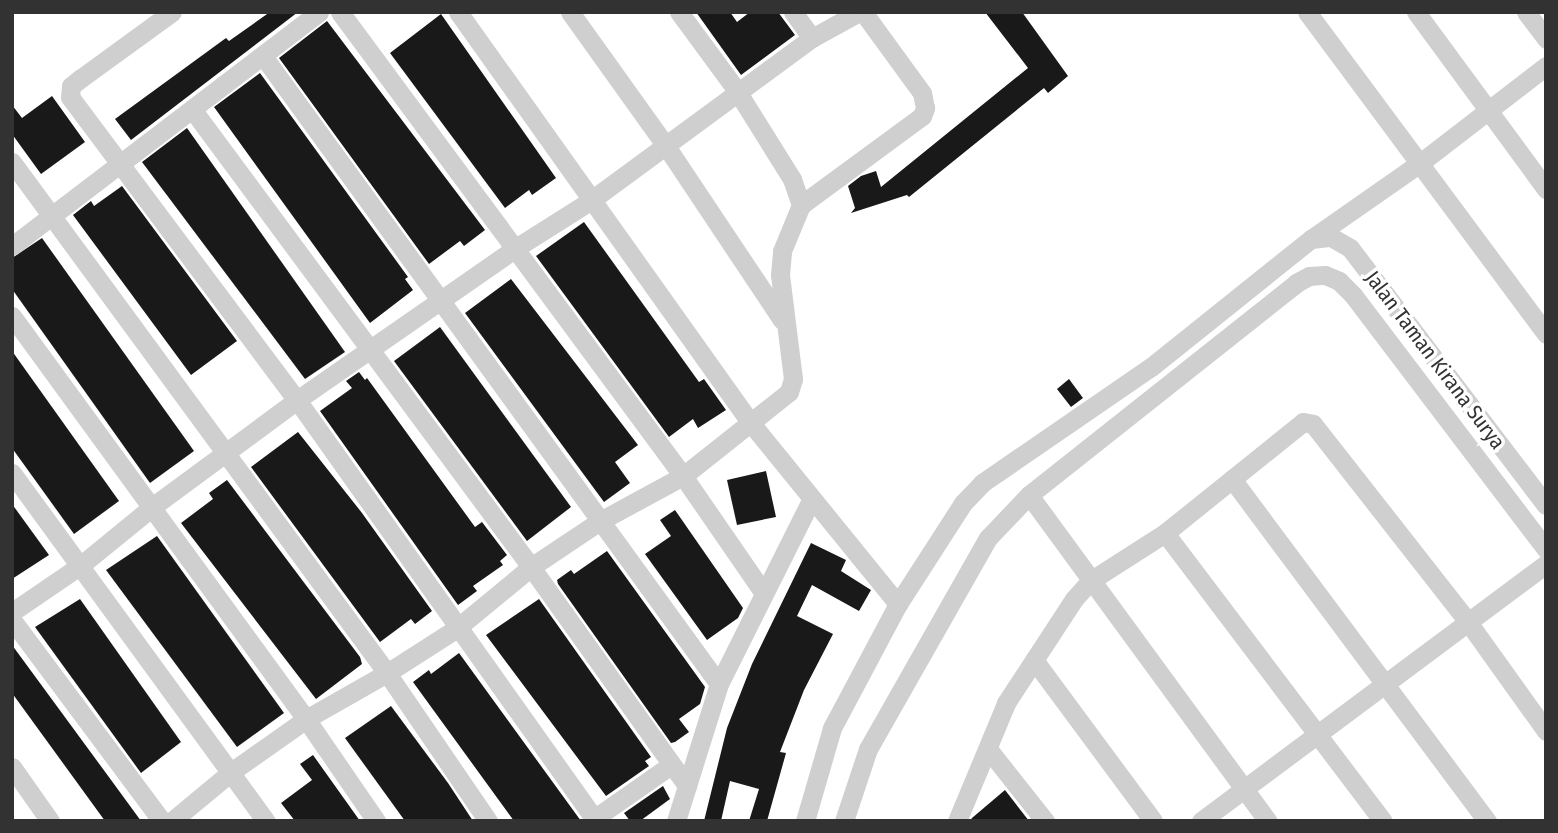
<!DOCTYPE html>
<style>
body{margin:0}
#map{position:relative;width:1558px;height:833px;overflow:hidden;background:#fff;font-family:"Fira Sans Condensed",sans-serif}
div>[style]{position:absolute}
.building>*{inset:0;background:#191919}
.street>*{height:19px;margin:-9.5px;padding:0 9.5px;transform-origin:9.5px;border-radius:9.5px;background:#cfcfcf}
span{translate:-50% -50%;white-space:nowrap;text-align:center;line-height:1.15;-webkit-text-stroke:7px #fff;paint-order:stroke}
.street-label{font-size:21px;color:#323232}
.frame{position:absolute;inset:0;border:14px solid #323232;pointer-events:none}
</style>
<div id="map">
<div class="building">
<i style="clip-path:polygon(270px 12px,298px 12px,131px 140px,115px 119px,226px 38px,229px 41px)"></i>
<i style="clip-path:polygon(696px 12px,730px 12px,737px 22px,750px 12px,778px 12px,795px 35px,741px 75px)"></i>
<i style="clip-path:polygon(985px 12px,1022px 12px,1068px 76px,1048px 93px,1044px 88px,909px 197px,907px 195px,851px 213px,855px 208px,848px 186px,861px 176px,876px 171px,881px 187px,1028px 68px)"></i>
<i style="clip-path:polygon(441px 14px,556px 178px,532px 195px,529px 190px,505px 208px,390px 53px)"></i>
<i style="clip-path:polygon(327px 21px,485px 230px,464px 246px,460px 241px,429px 264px,279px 58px)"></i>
<i style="clip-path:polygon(260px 73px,408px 277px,405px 279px,413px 290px,370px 323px,214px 107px)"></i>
<i style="clip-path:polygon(52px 96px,85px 142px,41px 174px,12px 134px,12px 105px,22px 118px)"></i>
<i style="clip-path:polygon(187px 128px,345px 352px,305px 379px,142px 162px)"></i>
<i style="clip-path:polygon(122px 186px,237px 341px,191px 375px,73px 215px,91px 201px,94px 206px)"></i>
<i style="clip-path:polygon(584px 222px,699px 382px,704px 379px,726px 410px,698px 428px,693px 419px,669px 437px,536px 256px)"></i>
<i style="clip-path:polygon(42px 238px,194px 451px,150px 483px,12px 289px,12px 258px)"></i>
<i style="clip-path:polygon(511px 279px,638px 445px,615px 462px,630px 483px,604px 502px,465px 313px)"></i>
<i style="clip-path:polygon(440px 327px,571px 507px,527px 541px,394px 361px)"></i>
<i style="clip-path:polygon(12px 351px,119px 501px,74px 534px,12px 448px)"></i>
<i style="clip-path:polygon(359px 372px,365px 380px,367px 378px,475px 527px,482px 522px,507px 555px,500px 561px,503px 565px,473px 586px,477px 591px,458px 605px,320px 411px,352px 388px,346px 381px)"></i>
<i style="clip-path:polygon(1069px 379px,1083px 398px,1071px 407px,1057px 389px)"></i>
<i style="clip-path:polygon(298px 432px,362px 513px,432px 611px,415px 624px,411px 619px,380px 642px,251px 467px)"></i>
<i style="clip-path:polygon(766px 471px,776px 517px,737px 525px,727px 480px)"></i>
<i style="clip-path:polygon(227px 480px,360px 657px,362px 664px,316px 699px,181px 523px,213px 499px,209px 493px)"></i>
<i style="clip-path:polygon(12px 504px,49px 555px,12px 579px)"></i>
<i style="clip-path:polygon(675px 510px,743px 608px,738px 618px,707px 640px,645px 554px,671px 536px,660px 520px)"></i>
<i style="clip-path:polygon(157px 536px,284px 713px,237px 747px,106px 570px)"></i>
<i style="clip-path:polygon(811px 543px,846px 560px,841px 571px,871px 590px,859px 611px,812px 585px,797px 616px,833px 634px,804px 690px,780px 752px,786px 753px,767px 821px,749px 821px,759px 789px,730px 781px,721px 821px,704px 821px,727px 728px,752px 664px)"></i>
<i style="clip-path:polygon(607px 551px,705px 687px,700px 704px,679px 719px,689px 732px,675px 742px,671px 743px,558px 584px,557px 580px,571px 570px,574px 574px)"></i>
<i style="clip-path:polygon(80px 599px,181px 742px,141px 773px,35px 627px)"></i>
<i style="clip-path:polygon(539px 599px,651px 757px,645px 761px,649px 766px,606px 796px,486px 635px)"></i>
<i style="clip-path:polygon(12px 645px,114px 784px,141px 821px,105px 821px,12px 693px)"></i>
<i style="clip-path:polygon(459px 653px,565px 799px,581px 821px,514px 821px,413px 682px,429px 670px,431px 674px)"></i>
<i style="clip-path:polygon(391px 706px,448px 783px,473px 821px,405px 821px,345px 738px)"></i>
<i style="clip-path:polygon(313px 755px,360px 821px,295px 821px,281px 803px,312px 780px,300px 764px)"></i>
<i style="clip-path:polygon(663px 786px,670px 799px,640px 821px,630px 821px,624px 813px)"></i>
<i style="clip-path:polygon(1005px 790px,1029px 821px,970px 821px,972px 818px)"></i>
</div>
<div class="street">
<i style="left:172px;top:12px;width:112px;rotate:144deg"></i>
<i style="left:81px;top:78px;width:13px;rotate:141deg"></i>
<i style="left:71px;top:86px;width:11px;rotate:95deg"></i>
<i style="left:70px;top:97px;width:379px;rotate:53.2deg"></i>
<i style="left:297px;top:400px;width:516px;rotate:54.62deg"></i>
<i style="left:340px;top:12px;width:577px;rotate:53.53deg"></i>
<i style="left:683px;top:476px;width:141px;rotate:55.4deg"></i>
<i style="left:458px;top:12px;width:503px;rotate:54.54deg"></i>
<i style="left:750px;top:422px;width:235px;rotate:50.9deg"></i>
<i style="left:570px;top:12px;width:165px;rotate:54.4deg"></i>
<i style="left:666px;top:146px;width:209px;rotate:56.3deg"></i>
<i style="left:679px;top:12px;width:98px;rotate:53.7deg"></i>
<i style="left:737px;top:91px;width:104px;rotate:58deg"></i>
<i style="left:792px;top:179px;width:28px;rotate:71deg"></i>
<i style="left:793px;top:12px;width:32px;rotate:54deg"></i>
<i style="left:1307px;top:12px;width:401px;rotate:53.4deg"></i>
<i style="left:1416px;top:12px;width:220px;rotate:53.7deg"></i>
<i style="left:1526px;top:12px;width:34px;rotate:53deg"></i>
<i style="left:263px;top:56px;width:776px;rotate:54.02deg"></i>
<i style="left:192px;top:109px;width:570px;rotate:53.49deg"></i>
<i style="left:531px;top:567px;width:269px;rotate:54.5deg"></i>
<i style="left:12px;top:162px;width:634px;rotate:53.73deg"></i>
<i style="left:387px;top:673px;width:179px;rotate:55.7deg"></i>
<i style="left:1311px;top:239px;width:20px;rotate:-6deg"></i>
<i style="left:1331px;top:237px;width:22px;rotate:30deg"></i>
<i style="left:1350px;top:248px;width:323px;rotate:52.7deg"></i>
<i style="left:12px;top:246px;width:386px;rotate:-37.3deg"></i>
<i style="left:12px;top:316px;width:499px;rotate:53.9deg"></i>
<i style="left:306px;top:719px;width:124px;rotate:55.5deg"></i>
<i style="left:12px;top:473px;width:431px;rotate:53.9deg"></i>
<i style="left:1232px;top:479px;width:427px;rotate:53.3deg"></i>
<i style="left:1029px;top:495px;width:404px;rotate:53.8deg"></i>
<i style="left:1165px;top:533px;width:361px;rotate:52.9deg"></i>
<i style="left:12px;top:612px;width:83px;rotate:-34.3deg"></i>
<i style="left:81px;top:565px;width:92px;rotate:-39.2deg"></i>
<i style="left:152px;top:507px;width:180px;rotate:-36.4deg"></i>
<i style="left:297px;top:400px;width:264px;rotate:-34.8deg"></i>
<i style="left:514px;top:249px;width:90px;rotate:-32.3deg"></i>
<i style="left:590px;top:201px;width:275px;rotate:-36.3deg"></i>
<i style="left:812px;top:38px;width:54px;rotate:-29deg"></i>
<i style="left:12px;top:620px;width:251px;rotate:53.3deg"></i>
<i style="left:1034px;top:660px;width:200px;rotate:53.5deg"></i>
<i style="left:988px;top:749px;width:92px;rotate:51.6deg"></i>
<i style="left:12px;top:767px;width:66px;rotate:54.9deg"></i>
<i style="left:595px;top:818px;width:93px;rotate:-34.9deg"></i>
<i style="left:172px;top:821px;width:77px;rotate:-39.7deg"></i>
<i style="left:231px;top:772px;width:92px;rotate:-35.2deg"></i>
<i style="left:306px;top:719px;width:93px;rotate:-29.6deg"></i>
<i style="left:387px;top:673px;width:83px;rotate:-32.7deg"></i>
<i style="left:457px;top:628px;width:96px;rotate:-39.5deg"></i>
<i style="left:531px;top:567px;width:83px;rotate:-33.7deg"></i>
<i style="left:600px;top:521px;width:94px;rotate:-28.5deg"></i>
<i style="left:683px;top:476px;width:135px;rotate:-38.4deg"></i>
<i style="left:789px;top:392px;width:14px;rotate:-73deg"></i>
<i style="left:793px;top:379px;width:105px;rotate:-97.1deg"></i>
<i style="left:780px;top:275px;width:24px;rotate:-85deg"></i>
<i style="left:782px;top:251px;width:50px;rotate:-67.6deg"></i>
<i style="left:801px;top:205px;width:150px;rotate:-36.3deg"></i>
<i style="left:922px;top:116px;width:9px;rotate:-69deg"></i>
<i style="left:925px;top:108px;width:15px;rotate:-101deg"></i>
<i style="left:922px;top:93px;width:100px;rotate:-126.1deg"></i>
<i style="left:676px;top:821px;width:144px;rotate:-72.6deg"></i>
<i style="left:719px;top:684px;width:206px;rotate:-63.4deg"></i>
<i style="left:805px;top:821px;width:97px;rotate:-73.8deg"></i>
<i style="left:832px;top:728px;width:140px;rotate:-62deg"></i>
<i style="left:898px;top:604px;width:120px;rotate:-57.2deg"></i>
<i style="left:963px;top:503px;width:28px;rotate:-46deg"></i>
<i style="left:982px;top:483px;width:205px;rotate:-34.5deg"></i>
<i style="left:1151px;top:367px;width:205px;rotate:-38.7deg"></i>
<i style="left:1311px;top:239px;width:133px;rotate:-34.9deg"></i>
<i style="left:1420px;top:163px;width:159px;rotate:-37.6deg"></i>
<i style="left:844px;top:821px;width:76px;rotate:-71.6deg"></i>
<i style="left:868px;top:749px;width:243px;rotate:-60.4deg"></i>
<i style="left:988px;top:538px;width:59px;rotate:-46.4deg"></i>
<i style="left:1029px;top:495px;width:341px;rotate:-38.4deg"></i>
<i style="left:1296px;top:283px;width:15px;rotate:-28deg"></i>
<i style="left:1309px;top:276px;width:16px;rotate:-4deg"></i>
<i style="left:1325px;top:275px;width:15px;rotate:23deg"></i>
<i style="left:1339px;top:281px;width:20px;rotate:45deg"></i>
<i style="left:1353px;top:295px;width:319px;rotate:52.8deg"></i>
<i style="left:957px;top:821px;width:128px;rotate:-67.4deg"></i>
<i style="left:1006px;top:703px;width:124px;rotate:-56.8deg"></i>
<i style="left:1074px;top:599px;width:24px;rotate:-48deg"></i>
<i style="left:1090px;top:581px;width:89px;rotate:-32.6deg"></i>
<i style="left:1165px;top:533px;width:177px;rotate:-38.8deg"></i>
<i style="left:1303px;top:422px;width:10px;rotate:11deg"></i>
<i style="left:1313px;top:424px;width:251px;rotate:51.9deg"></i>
<i style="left:1468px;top:622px;width:134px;rotate:54.4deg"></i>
<i style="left:1201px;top:821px;width:430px;rotate:-36.7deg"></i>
</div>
<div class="street-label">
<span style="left:1435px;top:360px;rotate:53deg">Jalan Taman Kirana Surya</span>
</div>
<div class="frame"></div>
</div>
